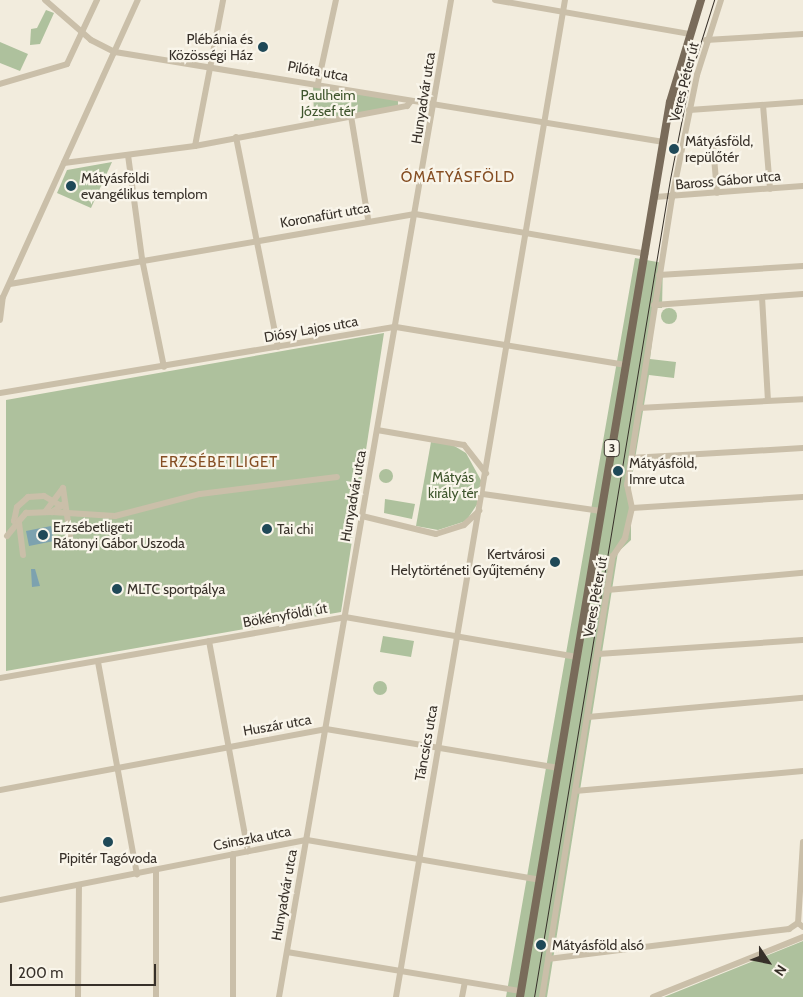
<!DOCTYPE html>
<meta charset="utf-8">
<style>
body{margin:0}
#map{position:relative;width:803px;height:997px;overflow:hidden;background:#f2ecdd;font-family:Cabin,sans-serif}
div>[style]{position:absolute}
.green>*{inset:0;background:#aec19d}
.round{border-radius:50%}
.water>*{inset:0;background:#7da2af}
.minor>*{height:6px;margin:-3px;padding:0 3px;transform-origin:3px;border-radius:3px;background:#cabfa9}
.major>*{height:8px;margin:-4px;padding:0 4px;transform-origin:4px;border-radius:4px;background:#796b5a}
.tram>*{height:1px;margin:-0.5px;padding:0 0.5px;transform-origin:0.5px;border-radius:0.5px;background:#373029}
.dots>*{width:14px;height:14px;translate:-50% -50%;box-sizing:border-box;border:2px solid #f9f5ea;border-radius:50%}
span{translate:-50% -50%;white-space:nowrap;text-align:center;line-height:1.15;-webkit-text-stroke:4.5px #f9f5ea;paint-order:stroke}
.shield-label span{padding:1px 4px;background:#f9f5ea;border:1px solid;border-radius:4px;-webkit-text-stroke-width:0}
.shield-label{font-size:12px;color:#373029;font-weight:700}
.poi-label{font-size:14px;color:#373029}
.right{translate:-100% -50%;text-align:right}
.left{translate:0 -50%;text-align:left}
.street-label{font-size:14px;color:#373029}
.park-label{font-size:14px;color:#3e552d}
.neighbourhood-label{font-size:15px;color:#854e23;letter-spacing:1px}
.north{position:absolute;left:743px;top:937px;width:50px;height:50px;-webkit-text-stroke:4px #f9f5ea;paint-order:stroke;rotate:124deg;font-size:14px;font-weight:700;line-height:20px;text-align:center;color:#373029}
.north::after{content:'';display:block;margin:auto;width:18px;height:22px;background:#373029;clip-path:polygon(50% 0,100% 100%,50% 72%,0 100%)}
.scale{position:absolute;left:10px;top:964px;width:146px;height:22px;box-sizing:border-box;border:2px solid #373029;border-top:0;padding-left:6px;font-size:15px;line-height:18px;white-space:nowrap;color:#373029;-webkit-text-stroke:4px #f9f5ea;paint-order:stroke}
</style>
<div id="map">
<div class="green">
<i style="clip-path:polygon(46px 10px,54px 13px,40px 44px,30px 45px,31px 29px,37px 28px)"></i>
<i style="clip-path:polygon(0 42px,28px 54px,20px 71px,0 63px)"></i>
<i style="clip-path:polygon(313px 83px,398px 100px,398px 107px,314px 122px)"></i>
<i style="clip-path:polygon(112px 162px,91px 208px,57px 193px,67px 170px)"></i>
<i style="clip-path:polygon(635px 258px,663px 263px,662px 308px,656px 308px,650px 359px,676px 362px,674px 378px,649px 375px,631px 483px,631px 540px,618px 552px,547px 997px,506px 997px)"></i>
<i class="round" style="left:661px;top:308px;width:16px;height:16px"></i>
<i style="clip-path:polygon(384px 333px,341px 612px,6px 671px,6px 400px)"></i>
<i style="clip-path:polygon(431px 442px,451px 444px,466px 453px,483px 484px,480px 500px,466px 521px,438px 530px,416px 526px)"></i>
<i class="round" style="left:379px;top:469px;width:14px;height:14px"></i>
<i style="clip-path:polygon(385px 499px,415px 504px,412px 519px,384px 513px)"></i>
<i style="clip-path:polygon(383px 636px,414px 641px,411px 657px,380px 652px)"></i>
<i class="round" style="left:373px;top:681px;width:14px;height:14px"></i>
<i style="clip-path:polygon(803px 941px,803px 997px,664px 997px)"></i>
</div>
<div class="water">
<i style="clip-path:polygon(51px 526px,54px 541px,29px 546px,26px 531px)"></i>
<i style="clip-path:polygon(31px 569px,35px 569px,40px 586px,32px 587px)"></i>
</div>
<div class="minor">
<i style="left:45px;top:0;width:61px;rotate:41deg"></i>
<i style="left:91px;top:40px;width:27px;rotate:27deg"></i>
<i style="left:115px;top:52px;width:556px;rotate:9.31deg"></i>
<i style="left:495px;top:0;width:197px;rotate:9.9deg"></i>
<i style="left:706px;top:40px;width:97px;rotate:-3.5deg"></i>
<i style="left:318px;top:83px;width:85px;rotate:-77.8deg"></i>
<i style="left:0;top:84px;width:70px;rotate:-16.6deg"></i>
<i style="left:67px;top:64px;width:71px;rotate:-64.9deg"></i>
<i style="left:763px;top:105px;width:84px;rotate:85.2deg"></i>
<i style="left:689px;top:110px;width:114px;rotate:-4deg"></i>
<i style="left:351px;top:116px;width:104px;rotate:80.6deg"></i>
<i style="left:236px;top:137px;width:214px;rotate:78.7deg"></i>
<i style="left:713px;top:145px;width:48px;rotate:85.2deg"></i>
<i style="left:195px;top:146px;width:149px;rotate:-79.1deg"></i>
<i style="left:128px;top:155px;width:105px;rotate:82.3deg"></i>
<i style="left:142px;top:259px;width:110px;rotate:78.5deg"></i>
<i style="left:64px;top:163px;width:132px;rotate:-7.4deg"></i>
<i style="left:195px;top:146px;width:216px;rotate:-10.7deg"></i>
<i style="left:407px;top:106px;width:6px;rotate:-51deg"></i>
<i style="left:655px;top:197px;width:148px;rotate:-4.3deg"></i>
<i style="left:659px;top:275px;width:144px;rotate:-3.6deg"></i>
<i style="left:10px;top:284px;width:411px;rotate:-9.8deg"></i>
<i style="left:415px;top:214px;width:234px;rotate:9.8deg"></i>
<i style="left:762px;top:297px;width:103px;rotate:86.7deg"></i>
<i style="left:654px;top:305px;width:149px;rotate:-4.2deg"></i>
<i style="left:0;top:320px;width:23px;rotate:-83deg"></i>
<i style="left:3px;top:297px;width:326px;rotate:-65.6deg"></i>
<i style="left:0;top:393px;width:401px;rotate:-9.5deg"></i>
<i style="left:396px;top:327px;width:233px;rotate:9.4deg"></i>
<i style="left:639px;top:408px;width:164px;rotate:-3.1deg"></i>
<i style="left:377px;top:430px;width:88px;rotate:9.8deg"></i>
<i style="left:464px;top:445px;width:36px;rotate:52deg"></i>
<i style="left:631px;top:458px;width:172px;rotate:-3.3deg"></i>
<i style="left:63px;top:488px;width:55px;rotate:81.6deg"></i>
<i style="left:483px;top:494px;width:119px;rotate:8.2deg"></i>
<i style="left:65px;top:503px;width:16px;rotate:145deg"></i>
<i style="left:52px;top:512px;width:63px;rotate:3.6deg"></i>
<i style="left:115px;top:516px;width:88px;rotate:-14.5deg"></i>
<i style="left:200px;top:494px;width:138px;rotate:-7.1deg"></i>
<i style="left:632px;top:508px;width:171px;rotate:-3.7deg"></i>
<i style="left:45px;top:512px;width:30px;rotate:-53deg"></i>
<i style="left:362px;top:516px;width:76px;rotate:13.7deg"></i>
<i style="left:436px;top:534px;width:29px;rotate:-18deg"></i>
<i style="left:464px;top:525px;width:21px;rotate:-43deg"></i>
<i style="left:7px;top:536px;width:19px;rotate:-51deg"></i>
<i style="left:19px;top:521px;width:5px;rotate:180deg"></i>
<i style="left:14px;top:521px;width:14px;rotate:-78deg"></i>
<i style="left:17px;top:507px;width:15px;rotate:-42deg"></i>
<i style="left:28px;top:497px;width:16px;rotate:-4deg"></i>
<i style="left:44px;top:496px;width:20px;rotate:30deg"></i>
<i style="left:23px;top:555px;width:34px;rotate:-97deg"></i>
<i style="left:19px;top:521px;width:11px;rotate:-49deg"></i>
<i style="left:26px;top:513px;width:26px;rotate:-2deg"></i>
<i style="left:607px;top:590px;width:197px;rotate:-5deg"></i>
<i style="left:209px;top:641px;width:214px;rotate:79.5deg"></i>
<i style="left:598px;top:654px;width:205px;rotate:-3.9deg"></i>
<i style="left:98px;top:662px;width:216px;rotate:79.6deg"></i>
<i style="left:0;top:678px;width:350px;rotate:-10deg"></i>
<i style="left:345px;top:617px;width:234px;rotate:9.8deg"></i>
<i style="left:588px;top:717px;width:216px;rotate:-5.1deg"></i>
<i style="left:0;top:790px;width:332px;rotate:-10.6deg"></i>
<i style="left:326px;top:729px;width:236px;rotate:9.5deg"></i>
<i style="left:575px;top:791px;width:229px;rotate:-5deg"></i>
<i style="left:803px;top:842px;width:81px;rotate:93.5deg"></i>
<i style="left:798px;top:923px;width:6px;rotate:39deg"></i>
<i style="left:233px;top:854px;width:143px;rotate:90deg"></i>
<i style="left:156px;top:870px;width:127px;rotate:90deg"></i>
<i style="left:0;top:900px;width:313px;rotate:-11.1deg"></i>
<i style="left:307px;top:840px;width:236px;rotate:9.7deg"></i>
<i style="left:287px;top:952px;width:237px;rotate:9.5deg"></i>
<i style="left:548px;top:959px;width:243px;rotate:-7.1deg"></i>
<i style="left:789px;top:929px;width:11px;rotate:-34deg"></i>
<i style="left:78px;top:997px;width:112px;rotate:-89.5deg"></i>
<i style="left:279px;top:997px;width:1012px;rotate:-80.21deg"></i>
<i style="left:396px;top:997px;width:1011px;rotate:-80.38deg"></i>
<i style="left:462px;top:997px;width:15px;rotate:-79deg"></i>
<i style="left:542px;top:997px;width:447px;rotate:-80.9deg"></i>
<i style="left:613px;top:556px;width:22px;rotate:-56deg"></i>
<i style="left:625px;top:538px;width:31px;rotate:-77deg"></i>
<i style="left:632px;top:508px;width:24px;rotate:-102deg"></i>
<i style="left:627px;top:485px;width:291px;rotate:-81.1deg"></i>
<i style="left:672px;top:198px;width:126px;rotate:-78.5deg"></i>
<i style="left:697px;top:75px;width:79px;rotate:-72.3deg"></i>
<i style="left:653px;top:997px;width:162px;rotate:-21.8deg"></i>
</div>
<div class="major">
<i style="left:520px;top:997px;width:907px;rotate:-80.49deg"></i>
<i style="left:670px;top:102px;width:107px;rotate:-73.1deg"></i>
</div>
<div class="tram">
<i style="left:534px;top:997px;width:829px;rotate:-80.56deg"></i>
<i style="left:670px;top:179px;width:108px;rotate:-78.8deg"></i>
<i style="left:691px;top:73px;width:77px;rotate:-72.5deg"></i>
</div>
<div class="dots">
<i style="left:263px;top:47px;background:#1f4958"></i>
<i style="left:674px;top:149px;background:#1f4958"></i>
<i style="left:71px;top:186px;background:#1f4958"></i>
<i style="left:618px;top:471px;background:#1f4958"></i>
<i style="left:267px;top:529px;background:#1f4958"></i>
<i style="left:43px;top:535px;background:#1f4958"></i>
<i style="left:555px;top:562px;background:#1f4958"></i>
<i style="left:117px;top:589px;background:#1f4958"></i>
<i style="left:108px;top:842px;background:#1f4958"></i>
<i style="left:541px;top:945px;background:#1f4958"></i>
</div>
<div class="shield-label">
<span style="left:612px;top:448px">3</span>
</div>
<div class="poi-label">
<span class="right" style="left:253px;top:47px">Plébánia és<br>Közösségi Ház</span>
<span class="left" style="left:685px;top:149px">Mátyásföld,<br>repülőtér</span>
<span class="left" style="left:81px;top:186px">Mátyásföldi<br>evangélikus templom</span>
<span class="left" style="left:629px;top:471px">Mátyásföld,<br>Imre utca</span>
<span class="left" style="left:53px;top:535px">Erzsébetligeti<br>Rátonyi Gábor Uszoda</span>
<span class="left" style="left:277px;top:529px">Tai chi</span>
<span class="right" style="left:545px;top:562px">Kertvárosi<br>Helytörténeti Gyűjtemény</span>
<span class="left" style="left:127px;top:589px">MLTC sportpálya</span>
<span style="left:108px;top:858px">Pipitér Tagóvoda</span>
<span class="left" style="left:552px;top:945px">Mátyásföld alsó</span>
</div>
<div class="street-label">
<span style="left:318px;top:71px;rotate:10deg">Pilóta utca</span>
<span style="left:684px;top:82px;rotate:-76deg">Veres Péter út</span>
<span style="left:423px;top:98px;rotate:-81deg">Hunyadvár utca</span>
<span style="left:728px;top:180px;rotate:-5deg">Baross Gábor utca</span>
<span style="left:325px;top:215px;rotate:-10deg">Koronafürt utca</span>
<span style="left:311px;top:329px;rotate:-10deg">Diósy Lajos utca</span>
<span style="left:353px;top:496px;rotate:-80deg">Hunyadvár utca</span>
<span style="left:595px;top:597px;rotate:-80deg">Veres Péter út</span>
<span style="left:285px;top:615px;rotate:-10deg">Bökényföldi út</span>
<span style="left:277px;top:725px;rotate:-10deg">Huszár utca</span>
<span style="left:426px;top:743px;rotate:-80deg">Táncsics utca</span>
<span style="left:252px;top:838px;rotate:-11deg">Csinszka utca</span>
<span style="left:284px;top:895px;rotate:-80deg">Hunyadvár utca</span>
</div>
<div class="park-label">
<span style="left:328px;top:103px">Paulheim<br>József tér</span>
<span style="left:453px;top:485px">Mátyás<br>király tér</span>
</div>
<div class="neighbourhood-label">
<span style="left:458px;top:178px">ÓMÁTYÁSFÖLD</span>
<span style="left:219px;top:463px">ERZSÉBETLIGET</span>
</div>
<div class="north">N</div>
<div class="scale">200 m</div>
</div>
